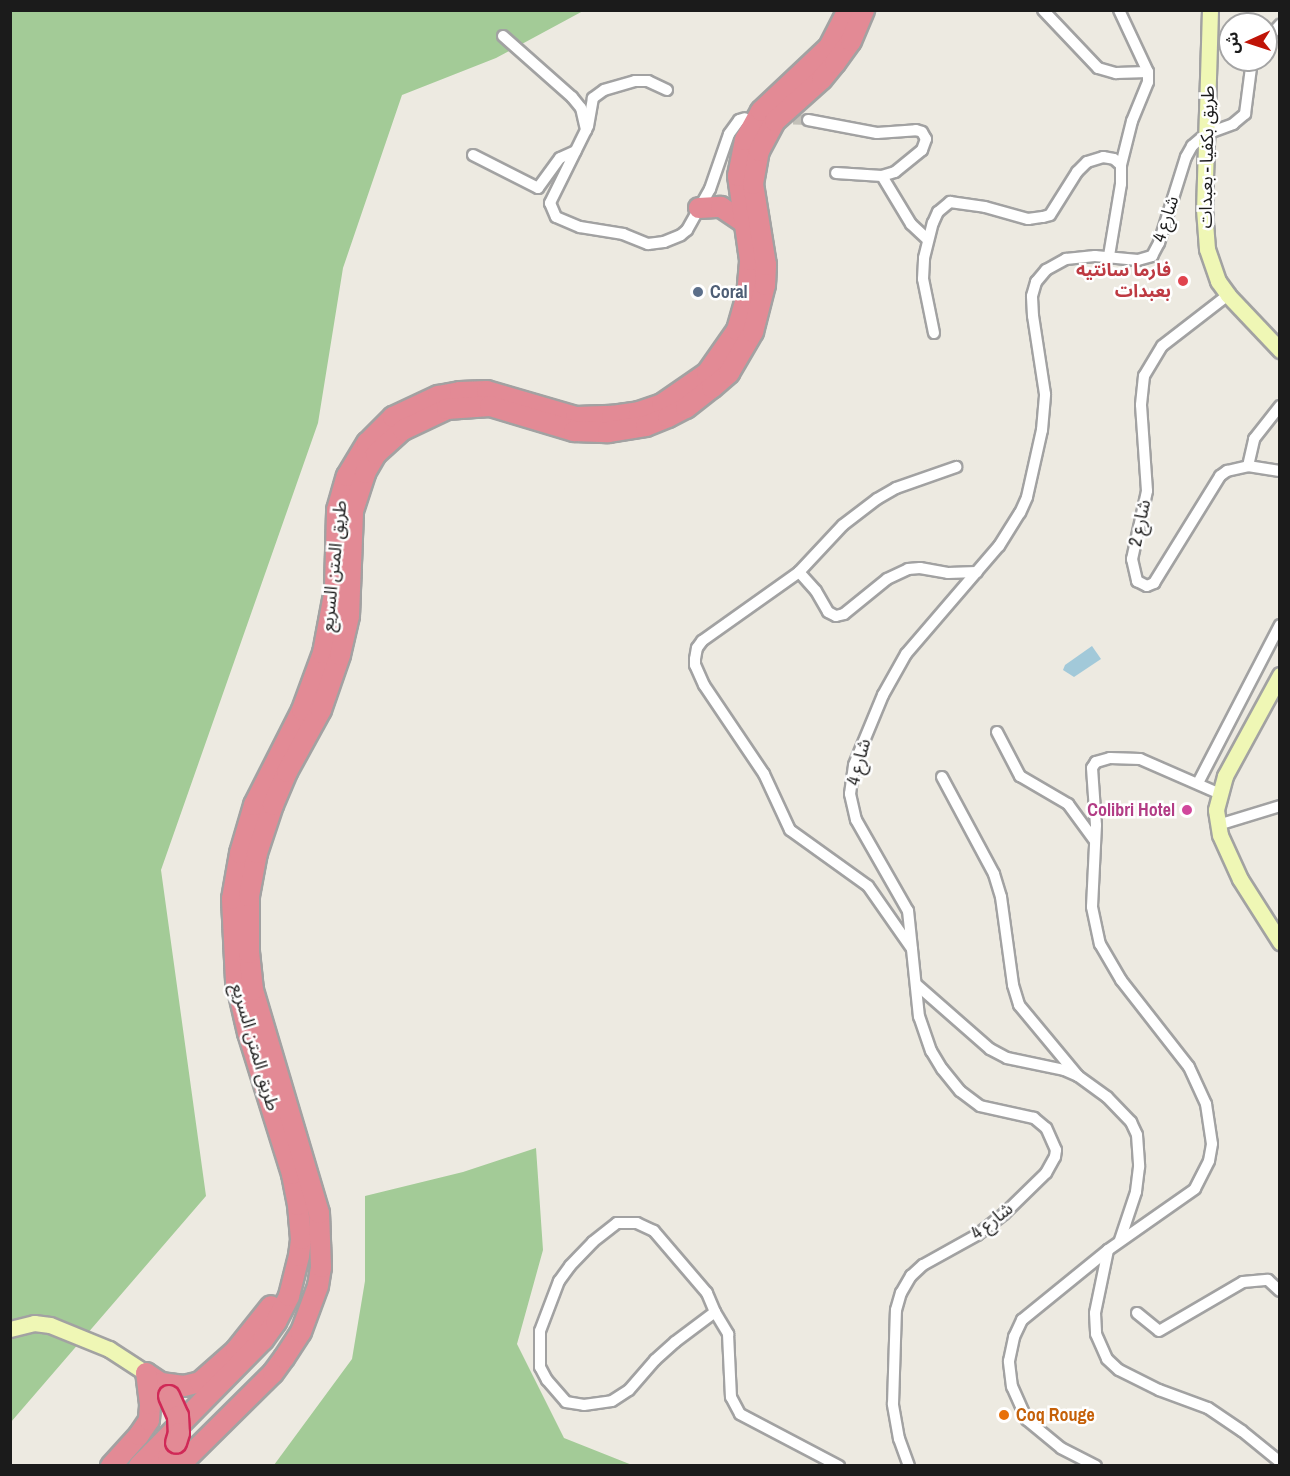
<!DOCTYPE html>
<meta charset="utf-8">
<style>
body{margin:0}
#map{position:relative;width:1290px;height:1476px;overflow:hidden;background:#edeae1;font-family:"Archivo Narrow","Noto Sans Arabic",sans-serif}
div>[style]{position:absolute}
.forest>*{inset:0;background:#a3cb97}
.water>*{inset:0;background:#a2c9d9}
.street-tunnel>*{height:10px;margin-top:-5px;transform-origin:0;background:repeating-linear-gradient(90deg,#c3c1b9 0 10px,transparent 0 15px)}
.roads{filter:drop-shadow(2px 0 #a2a2a2) drop-shadow(-2px 0 #a2a2a2) drop-shadow(0 2px #a2a2a2) drop-shadow(0 -2px #a2a2a2)}
.street>*{height:10px;margin:-5px;padding:0 5px;transform-origin:5px;border-radius:5px;background:#fff}
.secondary>*{height:15px;margin:-7.5px;padding:0 7.5px;transform-origin:7.5px;border-radius:7.5px;background:#eff7b5}
.highway>*{height:20px;margin:-10px;padding:0 10px;transform-origin:10px;border-radius:10px;background:#e38a95}
.bridges{filter:drop-shadow(2px 0 #d02957) drop-shadow(-2px 0 #d02957) drop-shadow(0 2px #d02957) drop-shadow(0 -2px #d02957)}
.highway-bridge>*{height:20px;margin:-10px;padding:0 10px;transform-origin:10px;border-radius:10px;background:#e38a95}
.dots>*{width:16px;height:16px;translate:-50% -50%;box-sizing:border-box;border:3px solid #fff;border-radius:50%}
span{translate:-50% -50%;white-space:nowrap;text-align:center;line-height:1.15;-webkit-text-stroke:5px #fff;paint-order:stroke}
.street-label{font-size:18px;color:#1b1b1b}
.health-label{font-size:18px;color:#be3a42;font-weight:700}
.right{translate:-100% -50%;text-align:right}
.service-label{font-size:18px;color:#4e5e75;font-weight:700}
.left{translate:0 -50%;text-align:left}
.hotel-label{font-size:18px;color:#b23c85;font-weight:700}
.food-label{font-size:18px;color:#c56008;font-weight:700}
.frame{position:absolute;inset:0;border:12px solid #1b1b1b;pointer-events:none}
.north{position:absolute;left:1218px;top:12px;width:60px;height:60px;box-sizing:border-box;background:#fff;border:2px solid #a4a4a4;border-radius:50%;rotate:267deg;font-size:16px;font-weight:700;line-height:24px;text-align:center;color:#1b1b1b}
.north::after{content:'';display:block;margin:auto;width:21px;height:27px;background:#c01407;clip-path:polygon(50% 0,100% 100%,50% 72%,0 100%)}
</style>
<div id="map">
<div class="forest">
<i style="clip-path:polygon(11px 11px,583px 11px,496px 58px,402px 95px,343px 268px,318px 423px,161px 870px,206px 1196px,11px 1422px)"></i>
<i style="clip-path:polygon(536px 1148px,543px 1250px,517px 1344px,564px 1438px,632px 1465px,274px 1465px,352px 1359px,365px 1281px,365px 1196px,463px 1172px)"></i>
</div>
<div class="water">
<i style="clip-path:polygon(1092px 646px,1101px 659px,1074px 677px,1063px 670px,1065px 665px)"></i>
</div>
<div class="street-tunnel">
<i style="left:778px;top:119px;width:30px;rotate:2deg"></i>
</div>
<div class="roads">
<div class="street">
<i style="left:1043px;top:10px;width:80px;rotate:46.5deg"></i>
<i style="left:1098px;top:68px;width:19px;rotate:16deg"></i>
<i style="left:1116px;top:73px;width:32px;rotate:-2deg"></i>
<i style="left:1119px;top:10px;width:68px;rotate:64.9deg"></i>
<i style="left:1148px;top:72px;width:10px;rotate:90deg"></i>
<i style="left:1148px;top:82px;width:42px;rotate:112.3deg"></i>
<i style="left:1132px;top:121px;width:45px;rotate:104deg"></i>
<i style="left:503px;top:36px;width:92px;rotate:41.5deg"></i>
<i style="left:572px;top:97px;width:14px;rotate:51deg"></i>
<i style="left:581px;top:108px;width:23px;rotate:77deg"></i>
<i style="left:1266px;top:40px;width:21px;rotate:-47deg"></i>
<i style="left:667px;top:90px;width:21px;rotate:-155deg"></i>
<i style="left:648px;top:81px;width:13px;rotate:180deg"></i>
<i style="left:635px;top:81px;width:32px;rotate:164deg"></i>
<i style="left:604px;top:90px;width:14px;rotate:144deg"></i>
<i style="left:593px;top:98px;width:28px;rotate:100deg"></i>
<i style="left:588px;top:126px;width:86px;rotate:116.3deg"></i>
<i style="left:550px;top:203px;width:15px;rotate:67deg"></i>
<i style="left:556px;top:217px;width:26px;rotate:23deg"></i>
<i style="left:580px;top:227px;width:44px;rotate:9.2deg"></i>
<i style="left:623px;top:234px;width:27px;rotate:22deg"></i>
<i style="left:648px;top:244px;width:16px;rotate:-7deg"></i>
<i style="left:664px;top:242px;width:18px;rotate:-22deg"></i>
<i style="left:681px;top:235px;width:8px;rotate:-40deg"></i>
<i style="left:687px;top:230px;width:47px;rotate:-60.7deg"></i>
<i style="left:710px;top:189px;width:58px;rotate:-70.9deg"></i>
<i style="left:729px;top:134px;width:17px;rotate:-54deg"></i>
<i style="left:739px;top:120px;width:6px;rotate:-18deg"></i>
<i style="left:808px;top:120px;width:70px;rotate:10.7deg"></i>
<i style="left:877px;top:133px;width:39px;rotate:-4deg"></i>
<i style="left:916px;top:130px;width:6px;rotate:18deg"></i>
<i style="left:922px;top:132px;width:8px;rotate:60deg"></i>
<i style="left:926px;top:139px;width:12px;rotate:110deg"></i>
<i style="left:922px;top:150px;width:35px;rotate:141deg"></i>
<i style="left:895px;top:172px;width:14px;rotate:163deg"></i>
<i style="left:882px;top:176px;width:46px;rotate:-176.3deg"></i>
<i style="left:473px;top:155px;width:73px;rotate:26.9deg"></i>
<i style="left:538px;top:188px;width:37px;rotate:-54deg"></i>
<i style="left:560px;top:158px;width:17px;rotate:-24deg"></i>
<i style="left:882px;top:176px;width:56px;rotate:58.9deg"></i>
<i style="left:911px;top:224px;width:22px;rotate:43deg"></i>
<i style="left:1228px;top:295px;width:83px;rotate:142.3deg"></i>
<i style="left:1162px;top:346px;width:35px;rotate:121deg"></i>
<i style="left:1144px;top:376px;width:29px;rotate:96deg"></i>
<i style="left:1141px;top:405px;width:86px;rotate:86deg"></i>
<i style="left:1147px;top:491px;width:70px;rotate:102.4deg"></i>
<i style="left:1132px;top:559px;width:23px;rotate:77deg"></i>
<i style="left:1137px;top:581px;width:11px;rotate:27deg"></i>
<i style="left:1147px;top:586px;width:8px;rotate:-23deg"></i>
<i style="left:1154px;top:583px;width:126px;rotate:-58.3deg"></i>
<i style="left:1220px;top:476px;width:9px;rotate:-36deg"></i>
<i style="left:1227px;top:471px;width:22px;rotate:-13deg"></i>
<i style="left:1248px;top:466px;width:32px;rotate:9deg"></i>
<i style="left:934px;top:333px;width:55px;rotate:-101.5deg"></i>
<i style="left:923px;top:279px;width:21px;rotate:-87deg"></i>
<i style="left:924px;top:258px;width:36px;rotate:-76deg"></i>
<i style="left:933px;top:223px;width:12px;rotate:-66deg"></i>
<i style="left:938px;top:212px;width:16px;rotate:-40deg"></i>
<i style="left:950px;top:202px;width:35px;rotate:8deg"></i>
<i style="left:985px;top:207px;width:45px;rotate:15.6deg"></i>
<i style="left:1028px;top:219px;width:15px;rotate:-8deg"></i>
<i style="left:1043px;top:217px;width:7px;rotate:-16deg"></i>
<i style="left:1050px;top:215px;width:51px;rotate:-57.9deg"></i>
<i style="left:1077px;top:172px;width:14px;rotate:-45deg"></i>
<i style="left:1087px;top:162px;width:17px;rotate:-17deg"></i>
<i style="left:1103px;top:157px;width:11px;rotate:10deg"></i>
<i style="left:1114px;top:159px;width:9px;rotate:41deg"></i>
<i style="left:1121px;top:165px;width:19px;rotate:90deg"></i>
<i style="left:1121px;top:184px;width:73px;rotate:99.5deg"></i>
<i style="left:1248px;top:466px;width:28px;rotate:-77deg"></i>
<i style="left:1254px;top:439px;width:42px;rotate:-51.8deg"></i>
<i style="left:799px;top:572px;width:25px;rotate:48deg"></i>
<i style="left:816px;top:591px;width:24px;rotate:60deg"></i>
<i style="left:828px;top:612px;width:9px;rotate:27deg"></i>
<i style="left:836px;top:616px;width:8px;rotate:-14deg"></i>
<i style="left:844px;top:614px;width:55px;rotate:-39.1deg"></i>
<i style="left:887px;top:579px;width:23px;rotate:-25deg"></i>
<i style="left:908px;top:569px;width:12px;rotate:-5deg"></i>
<i style="left:920px;top:568px;width:28px;rotate:10deg"></i>
<i style="left:948px;top:573px;width:29px;rotate:-2deg"></i>
<i style="left:997px;top:732px;width:50px;rotate:62.4deg"></i>
<i style="left:1020px;top:776px;width:56px;rotate:30.3deg"></i>
<i style="left:1068px;top:804px;width:46px;rotate:53.9deg"></i>
<i style="left:942px;top:777px;width:110px;rotate:61.8deg"></i>
<i style="left:994px;top:874px;width:24px;rotate:73deg"></i>
<i style="left:1001px;top:897px;width:89px;rotate:82.2deg"></i>
<i style="left:1013px;top:985px;width:21px;rotate:73deg"></i>
<i style="left:1019px;top:1005px;width:92px;rotate:50.3deg"></i>
<i style="left:1198px;top:783px;width:178px;rotate:-62.6deg"></i>
<i style="left:1218px;top:793px;width:85px;rotate:-156.4deg"></i>
<i style="left:1140px;top:759px;width:30px;rotate:-178deg"></i>
<i style="left:1110px;top:758px;width:15px;rotate:164deg"></i>
<i style="left:1096px;top:762px;width:7px;rotate:124deg"></i>
<i style="left:1092px;top:768px;width:57px;rotate:86deg"></i>
<i style="left:1096px;top:825px;width:82px;rotate:92.8deg"></i>
<i style="left:1092px;top:907px;width:38px;rotate:78deg"></i>
<i style="left:1100px;top:944px;width:42px;rotate:59.7deg"></i>
<i style="left:1121px;top:980px;width:110px;rotate:52deg"></i>
<i style="left:1189px;top:1067px;width:41px;rotate:65.3deg"></i>
<i style="left:1206px;top:1104px;width:40px;rotate:81.5deg"></i>
<i style="left:1212px;top:1144px;width:17px;rotate:100deg"></i>
<i style="left:1209px;top:1161px;width:31px;rotate:117deg"></i>
<i style="left:1195px;top:1189px;width:106px;rotate:145deg"></i>
<i style="left:1108px;top:1250px;width:64px;rotate:101.7deg"></i>
<i style="left:1095px;top:1313px;width:21px;rotate:87deg"></i>
<i style="left:1096px;top:1334px;width:27px;rotate:66deg"></i>
<i style="left:1107px;top:1359px;width:16px;rotate:43deg"></i>
<i style="left:1119px;top:1370px;width:45px;rotate:26.6deg"></i>
<i style="left:1159px;top:1390px;width:52px;rotate:20.2deg"></i>
<i style="left:1208px;top:1408px;width:41px;rotate:34.1deg"></i>
<i style="left:1242px;top:1431px;width:49px;rotate:39.2deg"></i>
<i style="left:1218px;top:825px;width:65px;rotate:-17deg"></i>
<i style="left:912px;top:949px;width:77px;rotate:-124.9deg"></i>
<i style="left:868px;top:886px;width:96px;rotate:-144.3deg"></i>
<i style="left:790px;top:830px;width:62px;rotate:-114.9deg"></i>
<i style="left:764px;top:774px;width:107px;rotate:-124deg"></i>
<i style="left:704px;top:685px;width:22px;rotate:-114deg"></i>
<i style="left:695px;top:665px;width:6px;rotate:-90deg"></i>
<i style="left:695px;top:659px;width:11px;rotate:-80deg"></i>
<i style="left:697px;top:648px;width:9px;rotate:-54deg"></i>
<i style="left:702px;top:641px;width:119px;rotate:-35.4deg"></i>
<i style="left:799px;top:572px;width:64px;rotate:-46.9deg"></i>
<i style="left:843px;top:525px;width:43px;rotate:-37.4deg"></i>
<i style="left:877px;top:499px;width:22px;rotate:-30deg"></i>
<i style="left:896px;top:488px;width:64px;rotate:-19.3deg"></i>
<i style="left:917px;top:985px;width:97px;rotate:41.2deg"></i>
<i style="left:990px;top:1049px;width:19px;rotate:28deg"></i>
<i style="left:1007px;top:1058px;width:58px;rotate:11.9deg"></i>
<i style="left:1064px;top:1070px;width:15px;rotate:23deg"></i>
<i style="left:1078px;top:1076px;width:36px;rotate:36deg"></i>
<i style="left:1107px;top:1097px;width:35px;rotate:46deg"></i>
<i style="left:1131px;top:1122px;width:14px;rotate:65deg"></i>
<i style="left:1137px;top:1135px;width:32px;rotate:86deg"></i>
<i style="left:1139px;top:1167px;width:25px;rotate:97deg"></i>
<i style="left:1136px;top:1192px;width:51px;rotate:108.4deg"></i>
<i style="left:715px;top:1312px;width:21px;rotate:-113deg"></i>
<i style="left:707px;top:1293px;width:82px;rotate:-130.5deg"></i>
<i style="left:654px;top:1231px;width:19px;rotate:-155deg"></i>
<i style="left:637px;top:1223px;width:20px;rotate:180deg"></i>
<i style="left:617px;top:1223px;width:31px;rotate:142deg"></i>
<i style="left:593px;top:1242px;width:33px;rotate:134deg"></i>
<i style="left:570px;top:1266px;width:19px;rotate:126deg"></i>
<i style="left:559px;top:1281px;width:53px;rotate:110.8deg"></i>
<i style="left:540px;top:1331px;width:36px;rotate:90deg"></i>
<i style="left:540px;top:1367px;width:15px;rotate:62deg"></i>
<i style="left:547px;top:1380px;width:29px;rotate:49deg"></i>
<i style="left:566px;top:1402px;width:18px;rotate:9deg"></i>
<i style="left:584px;top:1405px;width:28px;rotate:-8deg"></i>
<i style="left:612px;top:1401px;width:20px;rotate:-33deg"></i>
<i style="left:629px;top:1390px;width:40px;rotate:-49deg"></i>
<i style="left:655px;top:1360px;width:27px;rotate:-42deg"></i>
<i style="left:675px;top:1342px;width:50px;rotate:-36.9deg"></i>
<i style="left:715px;top:1312px;width:26px;rotate:59deg"></i>
<i style="left:728px;top:1334px;width:63px;rotate:87.3deg"></i>
<i style="left:731px;top:1397px;width:19px;rotate:62deg"></i>
<i style="left:740px;top:1414px;width:112px;rotate:27.7deg"></i>
<i style="left:1137px;top:1313px;width:28px;rotate:39deg"></i>
<i style="left:1159px;top:1331px;width:97px;rotate:-30.3deg"></i>
<i style="left:1243px;top:1282px;width:25px;rotate:-5deg"></i>
<i style="left:1268px;top:1280px;width:16px;rotate:43deg"></i>
<i style="left:909px;top:1466px;width:29px;rotate:-110deg"></i>
<i style="left:899px;top:1439px;width:36px;rotate:-100deg"></i>
<i style="left:893px;top:1404px;width:94px;rotate:-88.2deg"></i>
<i style="left:896px;top:1310px;width:18px;rotate:-74deg"></i>
<i style="left:901px;top:1293px;width:20px;rotate:-60deg"></i>
<i style="left:911px;top:1276px;width:16px;rotate:-43deg"></i>
<i style="left:923px;top:1265px;width:62px;rotate:-29.1deg"></i>
<i style="left:977px;top:1235px;width:34px;rotate:-38deg"></i>
<i style="left:1004px;top:1214px;width:59px;rotate:-44.3deg"></i>
<i style="left:1046px;top:1173px;width:18px;rotate:-61deg"></i>
<i style="left:1055px;top:1157px;width:7px;rotate:-82deg"></i>
<i style="left:1056px;top:1150px;width:24px;rotate:-114deg"></i>
<i style="left:1046px;top:1128px;width:16px;rotate:-140deg"></i>
<i style="left:1034px;top:1118px;width:55px;rotate:-167.5deg"></i>
<i style="left:980px;top:1106px;width:25px;rotate:-143deg"></i>
<i style="left:960px;top:1091px;width:28px;rotate:-129deg"></i>
<i style="left:942px;top:1069px;width:21px;rotate:-121deg"></i>
<i style="left:931px;top:1051px;width:36px;rotate:-109deg"></i>
<i style="left:919px;top:1017px;width:107px;rotate:-95.9deg"></i>
<i style="left:908px;top:911px;width:105px;rotate:-119.7deg"></i>
<i style="left:856px;top:820px;width:27px;rotate:-103deg"></i>
<i style="left:850px;top:794px;width:29px;rotate:-82deg"></i>
<i style="left:854px;top:765px;width:76px;rotate:-67.5deg"></i>
<i style="left:883px;top:695px;width:47px;rotate:-60.7deg"></i>
<i style="left:906px;top:654px;width:143px;rotate:-49.3deg"></i>
<i style="left:999px;top:546px;width:39px;rotate:-58deg"></i>
<i style="left:1020px;top:513px;width:17px;rotate:-66deg"></i>
<i style="left:1027px;top:497px;width:69px;rotate:-77.4deg"></i>
<i style="left:1042px;top:430px;width:36px;rotate:-85deg"></i>
<i style="left:1045px;top:394px;width:79px;rotate:-98.7deg"></i>
<i style="left:1033px;top:316px;width:20px;rotate:-93deg"></i>
<i style="left:1032px;top:296px;width:15px;rotate:-74deg"></i>
<i style="left:1036px;top:282px;width:16px;rotate:-50deg"></i>
<i style="left:1046px;top:270px;width:23px;rotate:-29deg"></i>
<i style="left:1066px;top:259px;width:29px;rotate:-6deg"></i>
<i style="left:1095px;top:256px;width:43px;rotate:5.3deg"></i>
<i style="left:1138px;top:260px;width:15px;rotate:-16deg"></i>
<i style="left:1152px;top:256px;width:15px;rotate:-62deg"></i>
<i style="left:1159px;top:243px;width:90px;rotate:-72.6deg"></i>
<i style="left:1186px;top:157px;width:13px;rotate:-61deg"></i>
<i style="left:1192px;top:146px;width:18px;rotate:-41deg"></i>
<i style="left:1206px;top:134px;width:29px;rotate:-20deg"></i>
<i style="left:1233px;top:124px;width:16px;rotate:-40deg"></i>
<i style="left:1245px;top:114px;width:54px;rotate:-82.6deg"></i>
<i style="left:1096px;top:1466px;width:39px;rotate:-153deg"></i>
<i style="left:1061px;top:1448px;width:44px;rotate:-140.5deg"></i>
<i style="left:1027px;top:1420px;width:36px;rotate:-114deg"></i>
<i style="left:1012px;top:1387px;width:26px;rotate:-97deg"></i>
<i style="left:1009px;top:1361px;width:25px;rotate:-78deg"></i>
<i style="left:1014px;top:1337px;width:19px;rotate:-65deg"></i>
<i style="left:1022px;top:1320px;width:111px;rotate:-39.1deg"></i>
</div>
<div class="secondary">
<i style="left:1210px;top:10px;width:199px;rotate:91.7deg"></i>
<i style="left:1204px;top:209px;width:40px;rotate:85.7deg"></i>
<i style="left:1207px;top:249px;width:34px;rotate:71deg"></i>
<i style="left:1218px;top:281px;width:17px;rotate:54deg"></i>
<i style="left:1228px;top:295px;width:76px;rotate:46.6deg"></i>
<i style="left:1280px;top:675px;width:115px;rotate:118.6deg"></i>
<i style="left:1225px;top:776px;width:35px;rotate:105deg"></i>
<i style="left:1216px;top:810px;width:25px;rotate:81deg"></i>
<i style="left:1220px;top:835px;width:48px;rotate:65.6deg"></i>
<i style="left:1240px;top:879px;width:75px;rotate:57.6deg"></i>
<i style="left:10px;top:1329px;width:25px;rotate:-14deg"></i>
<i style="left:34px;top:1323px;width:16px;rotate:7deg"></i>
<i style="left:50px;top:1325px;width:64px;rotate:22.1deg"></i>
<i style="left:109px;top:1349px;width:44px;rotate:33deg"></i>
</div>
<div class="highway">
<i style="left:699px;top:208px;width:22px;rotate:-3deg"></i>
<i style="left:721px;top:207px;width:25px;rotate:34deg"></i>
<i style="left:146px;top:1373px;width:18px;rotate:34deg"></i>
<i style="left:161px;top:1383px;width:23px;rotate:7deg"></i>
<i style="left:184px;top:1386px;width:16px;rotate:-14deg"></i>
<i style="left:200px;top:1382px;width:48px;rotate:-41.6deg"></i>
<i style="left:236px;top:1350px;width:56px;rotate:-51.5deg"></i>
<i style="left:111px;top:1466px;width:42px;rotate:-47.9deg"></i>
<i style="left:139px;top:1435px;width:18px;rotate:-56deg"></i>
<i style="left:149px;top:1420px;width:16px;rotate:-86deg"></i>
<i style="left:150px;top:1404px;width:31px;rotate:-97deg"></i>
<i style="left:139px;top:1466px;width:177px;rotate:-45.5deg"></i>
<i style="left:263px;top:1340px;width:22px;rotate:-54deg"></i>
<i style="left:276px;top:1322px;width:29px;rotate:-63deg"></i>
<i style="left:289px;top:1296px;width:41px;rotate:-76deg"></i>
<i style="left:299px;top:1256px;width:17px;rotate:-83deg"></i>
<i style="left:301px;top:1239px;width:34px;rotate:-95deg"></i>
<i style="left:298px;top:1205px;width:32px;rotate:-101deg"></i>
<i style="left:292px;top:1174px;width:148px;rotate:-107.3deg"></i>
<i style="left:248px;top:1033px;width:53px;rotate:-103deg"></i>
<i style="left:236px;top:981px;width:82px;rotate:-92.8deg"></i>
<i style="left:232px;top:899px;width:47px;rotate:-80.1deg"></i>
<i style="left:240px;top:853px;width:50px;rotate:-73.7deg"></i>
<i style="left:254px;top:805px;width:106px;rotate:-63.2deg"></i>
<i style="left:302px;top:710px;width:61px;rotate:-69.8deg"></i>
<i style="left:323px;top:653px;width:65px;rotate:-79.4deg"></i>
<i style="left:335px;top:589px;width:79px;rotate:-88.5deg"></i>
<i style="left:337px;top:510px;width:35px;rotate:-74deg"></i>
<i style="left:347px;top:476px;width:39px;rotate:-59deg"></i>
<i style="left:367px;top:443px;width:37px;rotate:-45deg"></i>
<i style="left:393px;top:417px;width:50px;rotate:-25deg"></i>
<i style="left:438px;top:396px;width:22px;rotate:-10deg"></i>
<i style="left:460px;top:392px;width:27px;rotate:-2deg"></i>
<i style="left:487px;top:391px;width:93px;rotate:16.3deg"></i>
<i style="left:576px;top:417px;width:36px;rotate:-2deg"></i>
<i style="left:612px;top:416px;width:27px;rotate:-8deg"></i>
<i style="left:639px;top:412px;width:24px;rotate:-19deg"></i>
<i style="left:662px;top:404px;width:55px;rotate:-34.6deg"></i>
<i style="left:707px;top:373px;width:52px;rotate:-55.1deg"></i>
<i style="left:737px;top:330px;width:35px;rotate:-74deg"></i>
<i style="left:747px;top:296px;width:36px;rotate:-85deg"></i>
<i style="left:750px;top:260px;width:85px;rotate:-98.1deg"></i>
<i style="left:738px;top:176px;width:37px;rotate:-79deg"></i>
<i style="left:745px;top:140px;width:33px;rotate:-61deg"></i>
<i style="left:761px;top:111px;width:93px;rotate:-43.3deg"></i>
<i style="left:829px;top:47px;width:42px;rotate:-62.8deg"></i>
<i style="left:159px;top:1466px;width:13px;rotate:-45deg"></i>
<i style="left:168px;top:1457px;width:16px;rotate:-60deg"></i>
<i style="left:179px;top:1466px;width:132px;rotate:-44.7deg"></i>
<i style="left:273px;top:1373px;width:19px;rotate:-54deg"></i>
<i style="left:284px;top:1358px;width:31px;rotate:-57deg"></i>
<i style="left:301px;top:1332px;width:49px;rotate:-69.7deg"></i>
<i style="left:318px;top:1286px;width:19px;rotate:-81deg"></i>
<i style="left:321px;top:1267px;width:54px;rotate:-92.1deg"></i>
<i style="left:319px;top:1213px;width:233px;rotate:-106.5deg"></i>
<i style="left:253px;top:990px;width:37px;rotate:-96deg"></i>
<i style="left:249px;top:953px;width:57px;rotate:-90deg"></i>
<i style="left:249px;top:896px;width:44px;rotate:-79.5deg"></i>
<i style="left:257px;top:853px;width:51px;rotate:-71.6deg"></i>
<i style="left:273px;top:805px;width:36px;rotate:-67deg"></i>
<i style="left:287px;top:772px;width:71px;rotate:-61.3deg"></i>
<i style="left:321px;top:710px;width:58px;rotate:-70.9deg"></i>
<i style="left:340px;top:655px;width:40px;rotate:-77deg"></i>
<i style="left:349px;top:616px;width:105px;rotate:-87.8deg"></i>
<i style="left:353px;top:511px;width:40px;rotate:-72deg"></i>
<i style="left:365px;top:473px;width:22px;rotate:-60deg"></i>
<i style="left:376px;top:454px;width:36px;rotate:-42deg"></i>
<i style="left:403px;top:430px;width:49px;rotate:-25.5deg"></i>
<i style="left:447px;top:409px;width:43px;rotate:-4deg"></i>
<i style="left:490px;top:406px;width:88px;rotate:16.6deg"></i>
<i style="left:574px;top:431px;width:34px;rotate:2deg"></i>
<i style="left:608px;top:432px;width:38px;rotate:-9deg"></i>
<i style="left:646px;top:426px;width:24px;rotate:-22deg"></i>
<i style="left:668px;top:417px;width:20px;rotate:-27deg"></i>
<i style="left:686px;top:408px;width:33px;rotate:-38deg"></i>
<i style="left:712px;top:388px;width:23px;rotate:-41deg"></i>
<i style="left:729px;top:373px;width:48px;rotate:-59.7deg"></i>
<i style="left:753px;top:332px;width:49px;rotate:-75.7deg"></i>
<i style="left:765px;top:285px;width:20px;rotate:-87deg"></i>
<i style="left:766px;top:265px;width:82px;rotate:-99.1deg"></i>
<i style="left:753px;top:184px;width:34px;rotate:-80deg"></i>
<i style="left:759px;top:151px;width:34px;rotate:-62deg"></i>
<i style="left:775px;top:121px;width:63px;rotate:-41.8deg"></i>
<i style="left:822px;top:79px;width:21px;rotate:-51deg"></i>
<i style="left:835px;top:63px;width:27px;rotate:-54deg"></i>
<i style="left:851px;top:41px;width:34px;rotate:-67deg"></i>
</div>
</div>
<div class="bridges">
<div class="highway-bridge">
<i style="left:169px;top:1396px;width:22px;rotate:66deg"></i>
<i style="left:178px;top:1416px;width:17px;rotate:87deg"></i>
<i style="left:179px;top:1433px;width:10px;rotate:107deg"></i>
</div>
</div>
<div class="dots">
<i style="left:1183px;top:281px;background:#e0444e"></i>
<i style="left:698px;top:292px;background:#5c6f8a"></i>
<i style="left:1187px;top:810px;background:#d1479c"></i>
<i style="left:1004px;top:1415px;background:#e8710a"></i>
</div>
<div class="street-label">
<span style="left:1207px;top:157px;rotate:-89deg">طريق بكفيا - بعبدات</span>
<span style="left:1166px;top:219px;rotate:-72deg">شارع 4</span>
<span style="left:1140px;top:523px;rotate:-78deg">شارع 2</span>
<span style="left:334px;top:566px;rotate:-84deg">طريق المتن السريع</span>
<span style="left:859px;top:762px;rotate:-75deg">شارع 4</span>
<span style="left:255px;top:1047px;rotate:74deg">طريق المتن السريع</span>
<span style="left:992px;top:1221px;rotate:-38deg">شارع 4</span>
</div>
<div class="health-label">
<span class="right" style="left:1171px;top:281px">فارما سانتيه<br>بعبدات</span>
</div>
<div class="service-label">
<span class="left" style="left:710px;top:292px">Coral</span>
</div>
<div class="hotel-label">
<span class="right" style="left:1175px;top:810px">Colibri Hotel</span>
</div>
<div class="food-label">
<span class="left" style="left:1016px;top:1415px">Coq Rouge</span>
</div>
<div class="frame"></div>
<div class="north">ش</div>
</div>
